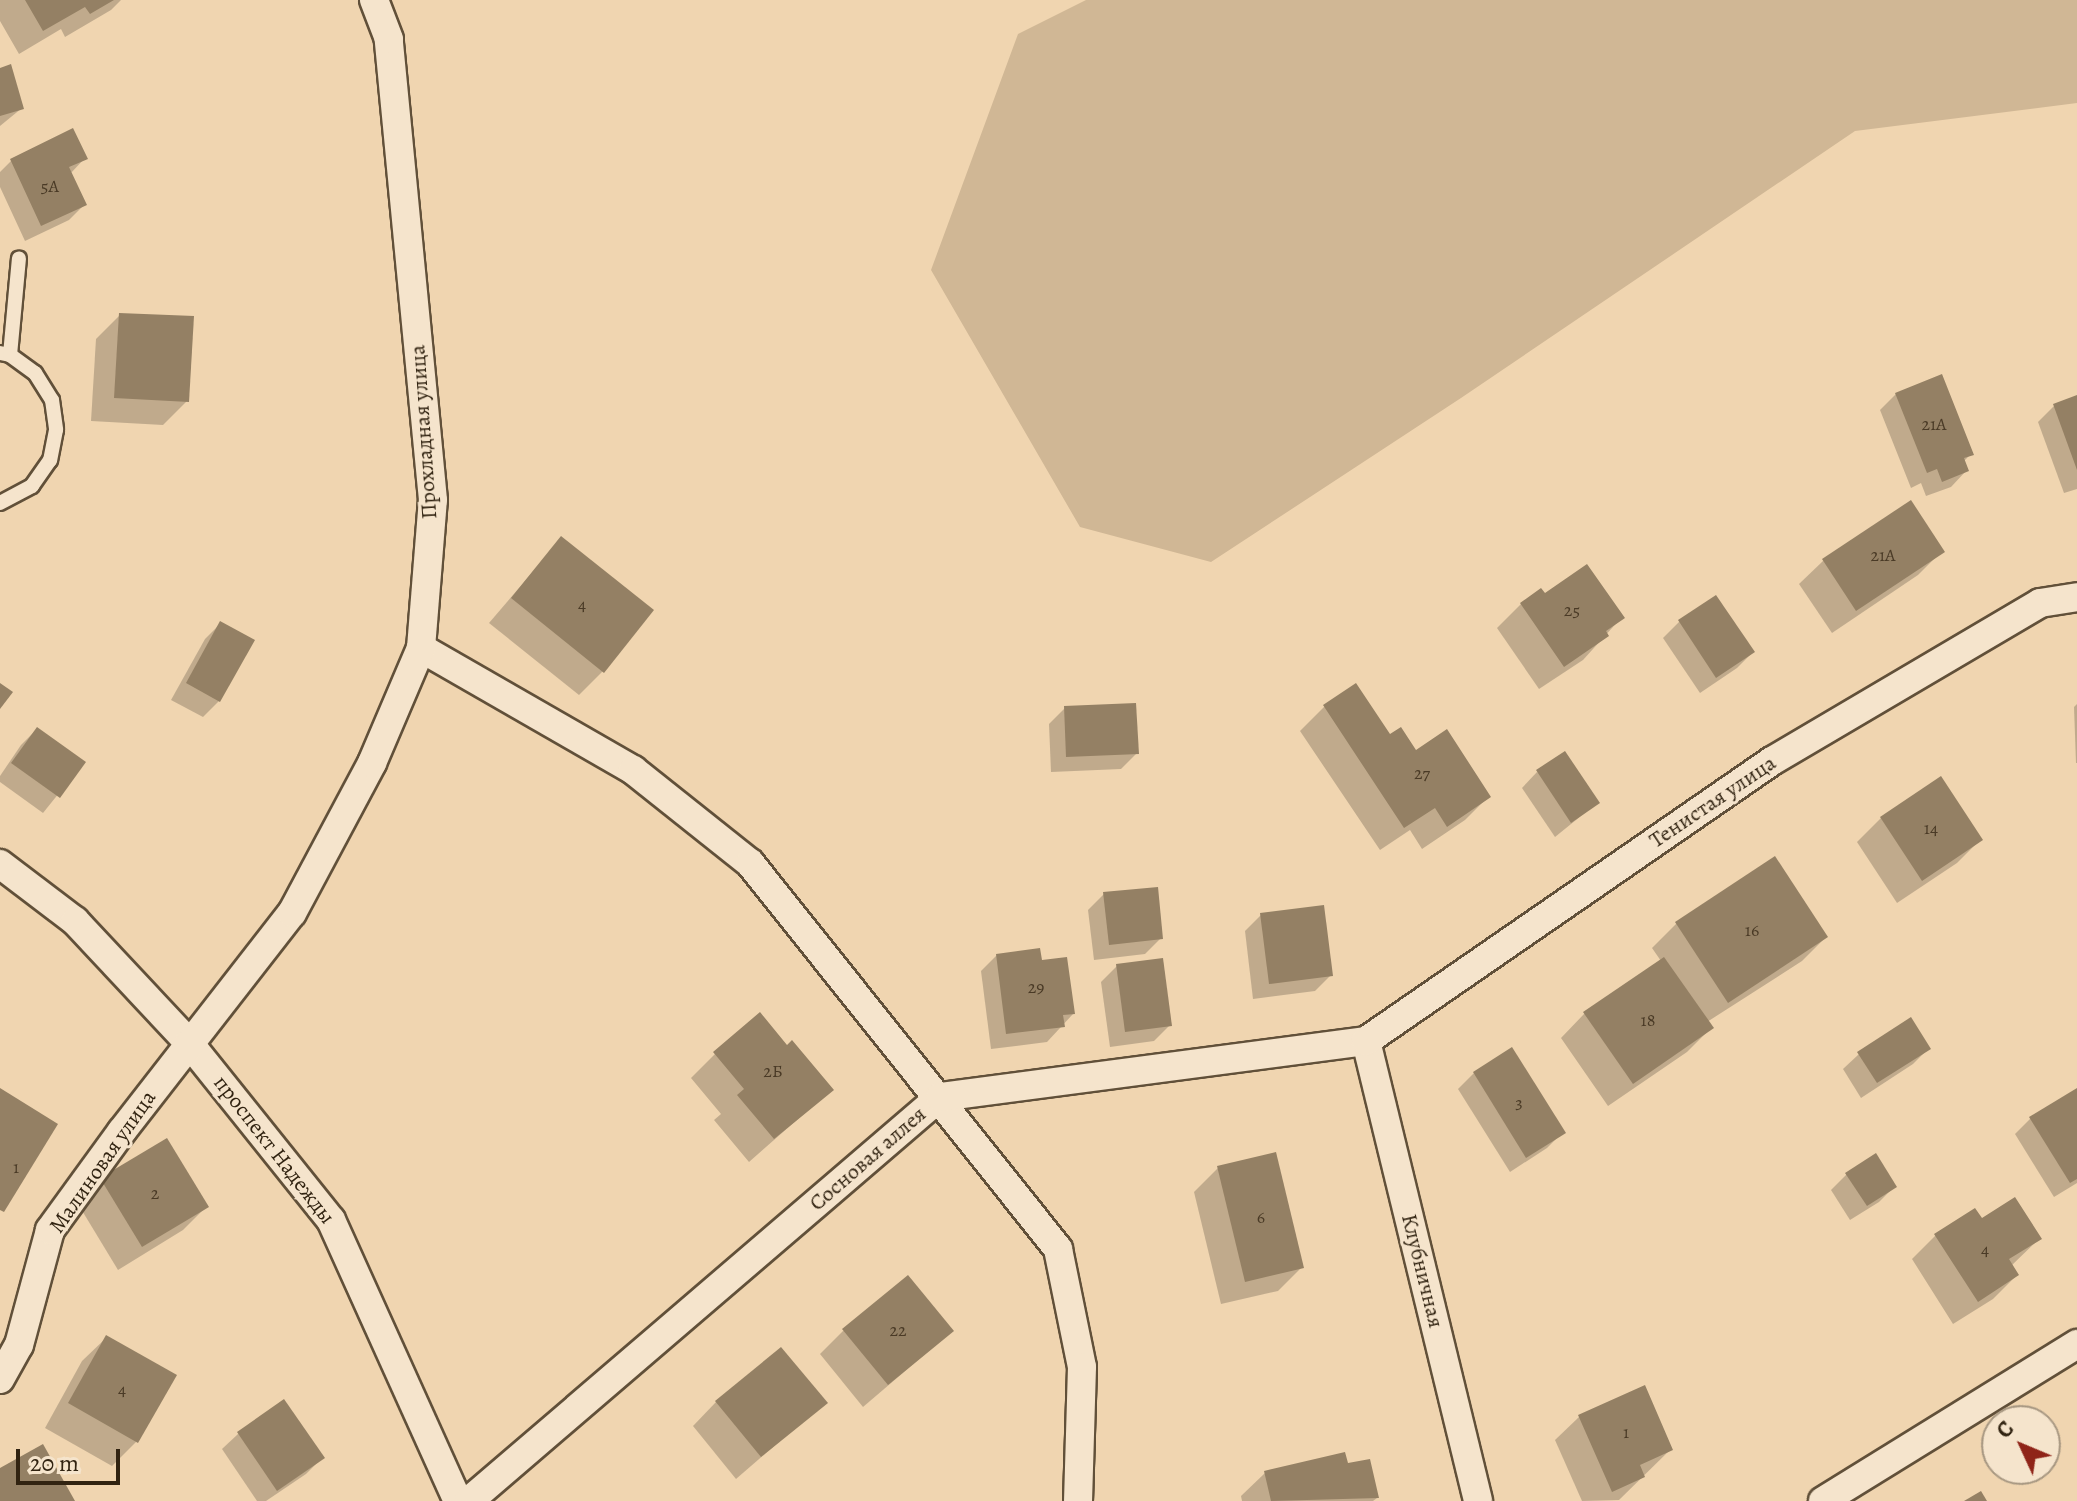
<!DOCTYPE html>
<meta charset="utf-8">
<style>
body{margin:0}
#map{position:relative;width:2077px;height:1501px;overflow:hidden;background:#f0d5b0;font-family:Alegreya,serif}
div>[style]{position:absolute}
.green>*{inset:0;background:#d0b795}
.shadow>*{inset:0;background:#0003}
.building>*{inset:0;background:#948064}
.roads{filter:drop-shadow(2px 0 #615039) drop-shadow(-2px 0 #615039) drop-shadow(0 2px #615039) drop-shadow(0 -2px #615039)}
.lane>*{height:14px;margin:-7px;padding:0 7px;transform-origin:7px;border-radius:7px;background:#f5e4cc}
.street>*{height:28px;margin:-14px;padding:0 14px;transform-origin:14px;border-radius:14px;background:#f5e4cc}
span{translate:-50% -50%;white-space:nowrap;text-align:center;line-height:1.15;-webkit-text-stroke:6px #f5e4cc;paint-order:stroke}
.number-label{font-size:18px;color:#4a3a26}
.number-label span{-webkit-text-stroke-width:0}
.street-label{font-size:22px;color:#312311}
.north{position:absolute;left:1981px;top:1405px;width:80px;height:80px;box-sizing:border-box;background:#f5e4cc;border:2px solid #a79781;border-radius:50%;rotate:314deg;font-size:22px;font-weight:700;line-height:32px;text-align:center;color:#312311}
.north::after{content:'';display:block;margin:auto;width:28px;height:36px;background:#8f2418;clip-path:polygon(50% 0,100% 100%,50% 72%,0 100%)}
.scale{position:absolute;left:16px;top:1449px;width:104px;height:36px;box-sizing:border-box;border:4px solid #312311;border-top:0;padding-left:10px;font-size:24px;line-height:28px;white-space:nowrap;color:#312311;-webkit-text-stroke:6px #f5e4cc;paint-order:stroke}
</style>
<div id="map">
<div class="green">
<i style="clip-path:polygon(1086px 0,2077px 0,2077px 103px,1855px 131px,1461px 398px,1211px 562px,1080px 527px,931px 270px,1018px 34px)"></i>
</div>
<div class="shadow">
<i style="clip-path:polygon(0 0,121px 0,111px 10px,65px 37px,61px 29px,19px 54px,0 21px)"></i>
<i style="clip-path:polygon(0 70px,22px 108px,0 126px)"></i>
<i style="clip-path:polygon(85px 158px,70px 174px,85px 204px,69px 220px,25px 241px,0 187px,0 172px,11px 161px)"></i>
<i style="clip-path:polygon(120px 315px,187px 401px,163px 425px,91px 421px,96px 339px)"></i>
<i style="clip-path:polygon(1896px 394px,1971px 454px,1963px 462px,1966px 471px,1951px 487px,1926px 496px,1921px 483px,1911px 488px,1880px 410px)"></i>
<i style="clip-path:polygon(2077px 398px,2077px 489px,2064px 493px,2038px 422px,2054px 406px)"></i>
<i style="clip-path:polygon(561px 539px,603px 671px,579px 695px,489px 623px)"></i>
<i style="clip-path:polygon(1942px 551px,1918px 575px,1832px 633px,1799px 584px,1823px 561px)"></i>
<i style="clip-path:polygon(1544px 596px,1622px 617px,1583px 660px,1539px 689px,1497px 628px,1521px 604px)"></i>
<i style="clip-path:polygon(1716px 597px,1753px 652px,1737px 668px,1700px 693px,1663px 638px,1679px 622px)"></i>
<i style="clip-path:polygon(220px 624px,219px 701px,203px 717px,171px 700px,205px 639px)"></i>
<i style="clip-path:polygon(1356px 686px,1389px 737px,1489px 796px,1465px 820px,1422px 849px,1410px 830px,1380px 850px,1300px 731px,1324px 707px)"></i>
<i style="clip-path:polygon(2077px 704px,2077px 763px,2076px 763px,2074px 707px)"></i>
<i style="clip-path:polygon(1065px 708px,1137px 753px,1121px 769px,1051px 772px,1049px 724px)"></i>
<i style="clip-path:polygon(37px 729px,84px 762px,43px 813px,0 782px,0 776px,21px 745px)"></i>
<i style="clip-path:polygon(1537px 772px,1597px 803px,1555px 837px,1522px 788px)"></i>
<i style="clip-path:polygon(1940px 779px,1980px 840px,1957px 863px,1897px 903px,1857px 842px,1881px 818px)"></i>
<i style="clip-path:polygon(1774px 859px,1826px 937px,1802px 961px,1707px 1022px,1711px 1028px,1687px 1052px,1608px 1106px,1561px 1038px,1584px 1014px,1661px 961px,1652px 948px,1676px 924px)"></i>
<i style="clip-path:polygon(1104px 894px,1161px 938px,1145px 954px,1094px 960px,1088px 910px)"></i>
<i style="clip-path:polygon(1261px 915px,1331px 975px,1315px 991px,1253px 999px,1245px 931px)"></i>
<i style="clip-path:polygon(997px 955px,1040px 963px,1073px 1014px,1047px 1042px,991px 1049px,981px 971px)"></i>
<i style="clip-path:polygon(1117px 966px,1170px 1025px,1154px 1041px,1110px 1047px,1101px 982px)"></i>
<i style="clip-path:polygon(787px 1047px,831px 1090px,749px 1162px,714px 1120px,721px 1114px,691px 1078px,715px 1054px)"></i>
<i style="clip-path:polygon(1929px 1048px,1913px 1064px,1861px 1098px,1843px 1069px,1859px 1054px)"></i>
<i style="clip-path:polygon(1474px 1073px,1563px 1132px,1547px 1148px,1510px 1172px,1458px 1089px)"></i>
<i style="clip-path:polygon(2077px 1090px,2077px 1183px,2054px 1197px,2015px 1134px,2030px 1119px)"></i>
<i style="clip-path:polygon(1218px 1168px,1302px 1267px,1278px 1291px,1221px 1304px,1194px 1192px)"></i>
<i style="clip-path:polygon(1847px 1174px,1895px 1186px,1879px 1202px,1850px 1220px,1831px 1190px)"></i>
<i style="clip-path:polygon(101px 1180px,207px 1206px,183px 1230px,118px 1270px,78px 1204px)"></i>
<i style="clip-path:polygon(1981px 1221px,2039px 1239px,2011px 1266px,2017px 1275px,1993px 1299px,1953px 1324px,1912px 1259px,1935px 1236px)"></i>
<i style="clip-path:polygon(843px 1331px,952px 1331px,863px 1407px,820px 1354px)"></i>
<i style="clip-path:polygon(106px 1338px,136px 1442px,112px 1466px,45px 1428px,82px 1361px)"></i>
<i style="clip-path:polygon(284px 1402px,322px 1458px,306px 1474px,266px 1501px,257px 1501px,222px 1449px,238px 1434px)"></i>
<i style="clip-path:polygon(716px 1402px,825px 1402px,736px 1479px,693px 1426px)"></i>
<i style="clip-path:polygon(1579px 1417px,1671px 1449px,1619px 1500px,1582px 1501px,1555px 1440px)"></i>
<i style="clip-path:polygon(1346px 1466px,1377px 1498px,1373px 1501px,1242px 1501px,1241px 1496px,1265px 1473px)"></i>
</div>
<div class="building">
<i style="clip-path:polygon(25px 0,114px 0,90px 14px,85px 7px,43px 31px)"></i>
<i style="clip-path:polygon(11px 64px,24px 109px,0 116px,0 68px)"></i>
<i style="clip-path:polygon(73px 128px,88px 159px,69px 167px,87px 205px,41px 226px,10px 159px)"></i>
<i style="clip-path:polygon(119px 313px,194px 316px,189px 402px,114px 398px)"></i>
<i style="clip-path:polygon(1942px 374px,1974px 455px,1964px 458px,1969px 471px,1942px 482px,1937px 469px,1927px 473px,1895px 393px)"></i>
<i style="clip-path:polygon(2077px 395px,2077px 470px,2053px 404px)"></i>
<i style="clip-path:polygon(1911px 500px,1945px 552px,1856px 611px,1822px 559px)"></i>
<i style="clip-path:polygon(561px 536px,654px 610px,604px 673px,511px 598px)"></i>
<i style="clip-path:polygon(1587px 564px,1625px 618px,1606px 631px,1609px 636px,1564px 667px,1520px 603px,1541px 588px,1545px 593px)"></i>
<i style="clip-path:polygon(1716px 595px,1755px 652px,1716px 678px,1678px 620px)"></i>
<i style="clip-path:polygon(220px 621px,255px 640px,220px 702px,186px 683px)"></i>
<i style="clip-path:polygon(0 683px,13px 692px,0 709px)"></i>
<i style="clip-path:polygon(1356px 683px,1390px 734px,1401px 727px,1416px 750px,1447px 729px,1491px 797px,1447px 827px,1435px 808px,1404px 828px,1323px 705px)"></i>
<i style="clip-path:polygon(1136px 703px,1139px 754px,1066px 757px,1064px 706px)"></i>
<i style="clip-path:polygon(37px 727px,86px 762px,60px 798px,11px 763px)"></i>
<i style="clip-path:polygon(1565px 751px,1600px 803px,1571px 823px,1536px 770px)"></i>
<i style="clip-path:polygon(1941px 776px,1983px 840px,1922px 881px,1880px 817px)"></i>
<i style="clip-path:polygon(1775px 856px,1828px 937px,1728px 1003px,1675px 922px)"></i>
<i style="clip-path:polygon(1158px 887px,1163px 939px,1109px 945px,1103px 892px)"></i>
<i style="clip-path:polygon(1324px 905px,1333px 976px,1269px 984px,1260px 913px)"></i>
<i style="clip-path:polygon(1040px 948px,1042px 960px,1067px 957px,1075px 1014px,1063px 1015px,1065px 1027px,1006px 1034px,996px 954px)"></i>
<i style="clip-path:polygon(1664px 957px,1714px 1028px,1633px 1084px,1583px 1012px)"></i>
<i style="clip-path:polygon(1163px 958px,1172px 1026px,1125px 1032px,1116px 964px)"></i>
<i style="clip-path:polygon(760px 1012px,787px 1045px,792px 1040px,834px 1090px,774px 1139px,737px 1095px,744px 1089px,713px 1052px)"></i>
<i style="clip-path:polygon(1911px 1017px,1931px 1049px,1877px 1083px,1857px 1052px)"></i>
<i style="clip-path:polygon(1512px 1047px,1566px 1133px,1526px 1158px,1473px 1072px)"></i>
<i style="clip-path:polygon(0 1088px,58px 1124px,4px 1212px,0 1210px)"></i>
<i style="clip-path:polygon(2077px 1088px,2077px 1179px,2070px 1183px,2029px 1117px)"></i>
<i style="clip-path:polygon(167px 1138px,209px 1207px,142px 1247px,100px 1178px)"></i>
<i style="clip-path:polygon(1276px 1152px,1304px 1268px,1245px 1282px,1217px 1166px)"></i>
<i style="clip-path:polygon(1876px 1153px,1897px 1187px,1867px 1206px,1845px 1173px)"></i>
<i style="clip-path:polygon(2015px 1197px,2042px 1239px,2009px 1259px,2019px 1275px,1978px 1302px,1934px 1234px,1975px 1208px,1982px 1218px)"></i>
<i style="clip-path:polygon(908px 1275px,954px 1331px,888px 1385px,842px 1329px)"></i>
<i style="clip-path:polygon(106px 1335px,177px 1375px,138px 1443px,68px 1403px)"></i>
<i style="clip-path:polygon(781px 1347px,828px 1403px,761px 1457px,715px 1401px)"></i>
<i style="clip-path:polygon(1645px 1385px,1673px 1450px,1640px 1465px,1645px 1477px,1612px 1492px,1578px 1415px)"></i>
<i style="clip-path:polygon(284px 1399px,325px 1458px,277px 1491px,237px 1432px)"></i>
<i style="clip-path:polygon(43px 1444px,75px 1501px,0 1501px,0 1468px)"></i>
<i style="clip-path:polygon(1345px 1452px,1348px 1463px,1370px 1459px,1379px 1498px,1271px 1501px,1264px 1471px)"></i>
<i style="clip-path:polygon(1981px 1491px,1987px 1501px,1964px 1501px)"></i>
</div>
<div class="roads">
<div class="lane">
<i style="left:0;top:353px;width:10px;rotate:11deg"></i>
<i style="left:10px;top:355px;width:31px;rotate:36deg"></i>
<i style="left:35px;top:373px;width:32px;rotate:58deg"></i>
<i style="left:52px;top:400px;width:30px;rotate:82deg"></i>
<i style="left:56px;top:430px;width:31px;rotate:101deg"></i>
<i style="left:50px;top:460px;width:32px;rotate:125deg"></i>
<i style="left:32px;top:486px;width:36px;rotate:152deg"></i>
<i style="left:10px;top:355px;width:97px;rotate:-84.7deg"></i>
</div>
<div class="street">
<i style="left:421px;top:648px;width:245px;rotate:29.9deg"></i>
<i style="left:633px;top:770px;width:149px;rotate:38.5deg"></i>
<i style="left:750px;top:863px;width:494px;rotate:51.4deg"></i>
<i style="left:1058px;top:1249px;width:120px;rotate:78.5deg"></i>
<i style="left:1082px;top:1367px;width:134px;rotate:91.7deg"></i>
<i style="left:0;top:864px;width:94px;rotate:37.2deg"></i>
<i style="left:75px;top:921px;width:167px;rotate:46.9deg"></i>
<i style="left:189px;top:1043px;width:227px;rotate:51.3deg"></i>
<i style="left:331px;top:1220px;width:308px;rotate:65.7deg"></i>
<i style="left:1366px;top:1041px;width:473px;rotate:76.3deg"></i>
<i style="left:0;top:1379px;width:39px;rotate:-61deg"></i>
<i style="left:19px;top:1345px;width:119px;rotate:-74.9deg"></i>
<i style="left:50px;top:1230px;width:122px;rotate:-54deg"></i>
<i style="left:122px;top:1131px;width:276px;rotate:-52.1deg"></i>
<i style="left:292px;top:913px;width:170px;rotate:-61.9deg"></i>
<i style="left:372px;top:763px;width:125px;rotate:-66.9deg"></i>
<i style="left:421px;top:648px;width:148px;rotate:-85.4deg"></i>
<i style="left:433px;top:500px;width:463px;rotate:-95.5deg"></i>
<i style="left:389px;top:39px;width:42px;rotate:-111deg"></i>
<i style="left:469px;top:1501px;width:621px;rotate:-40.62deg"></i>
<i style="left:940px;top:1097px;width:430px;rotate:-7.5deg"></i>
<i style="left:1366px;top:1041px;width:493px;rotate:-34.6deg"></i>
<i style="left:1772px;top:761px;width:311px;rotate:-30.5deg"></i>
<i style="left:2040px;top:603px;width:37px;rotate:-9deg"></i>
<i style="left:1823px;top:1501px;width:299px;rotate:-31.7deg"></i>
</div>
</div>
<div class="number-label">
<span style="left:50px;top:186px">5А</span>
<span style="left:1934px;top:424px">21А</span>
<span style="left:1883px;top:555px">21А</span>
<span style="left:582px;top:604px">4</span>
<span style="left:1572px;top:610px">25</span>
<span style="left:1422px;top:773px">27</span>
<span style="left:1931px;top:828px">14</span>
<span style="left:1752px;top:930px">16</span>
<span style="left:1036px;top:987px">29</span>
<span style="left:1648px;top:1020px">18</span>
<span style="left:773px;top:1071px">2Б</span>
<span style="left:1519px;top:1102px">3</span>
<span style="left:16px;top:1167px">1</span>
<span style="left:155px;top:1193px">2</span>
<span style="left:1261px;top:1217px">6</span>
<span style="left:1985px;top:1249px">4</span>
<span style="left:898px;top:1330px">22</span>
<span style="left:122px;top:1389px">4</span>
<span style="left:1626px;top:1432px">1</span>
</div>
<div class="street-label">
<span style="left:424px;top:432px;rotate:-94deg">Прохладная улица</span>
<span style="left:1713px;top:802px;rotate:-34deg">Тенистая улица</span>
<span style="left:274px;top:1150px;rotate:52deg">проспект Надежды</span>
<span style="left:868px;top:1159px;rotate:-41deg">Сосновая аллея</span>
<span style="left:103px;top:1162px;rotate:-55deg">Малиновая улица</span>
<span style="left:1422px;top:1271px;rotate:76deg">Клубничная</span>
</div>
<div class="north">С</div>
<div class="scale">20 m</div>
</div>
